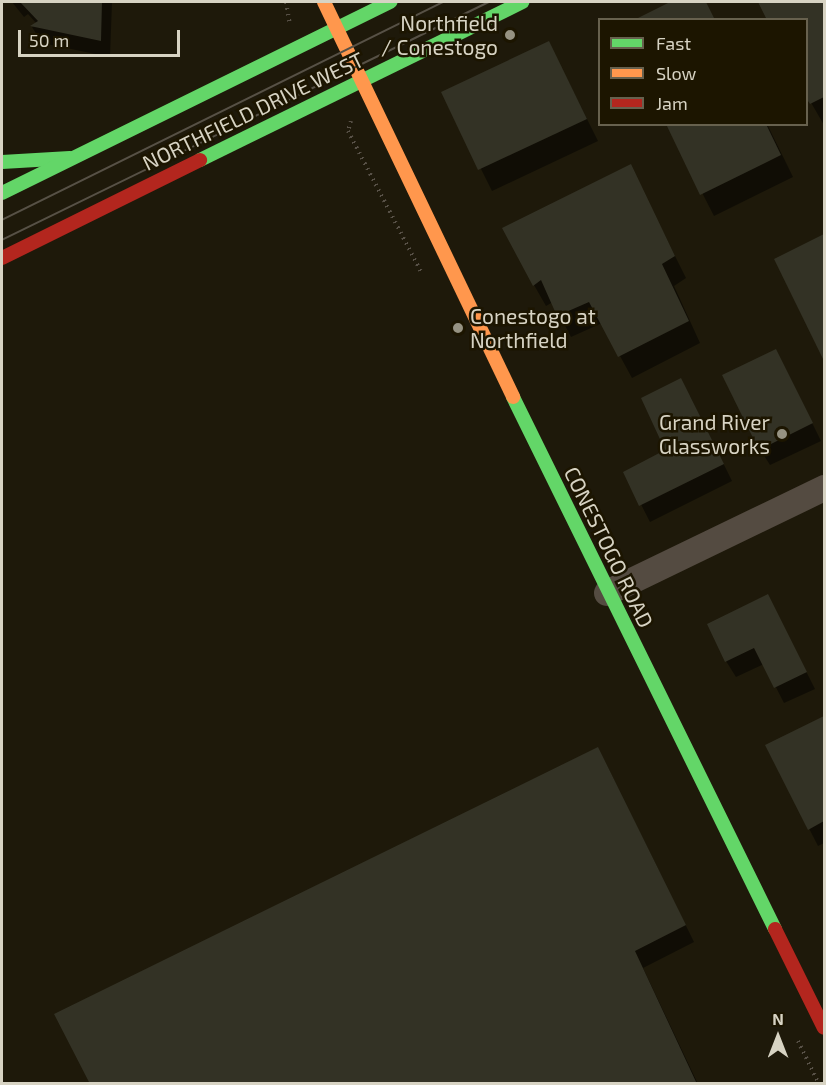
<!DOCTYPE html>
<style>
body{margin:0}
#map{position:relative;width:826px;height:1085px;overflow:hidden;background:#1e190a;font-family:"Exo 2",sans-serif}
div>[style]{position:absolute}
.shadow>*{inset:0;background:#0007}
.building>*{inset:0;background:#333225}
.path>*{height:4px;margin-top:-2px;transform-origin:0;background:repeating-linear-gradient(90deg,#585147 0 1.5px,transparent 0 6px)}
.street>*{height:26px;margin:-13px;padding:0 13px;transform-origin:13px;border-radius:13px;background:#544b41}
.fast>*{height:14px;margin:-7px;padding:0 7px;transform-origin:7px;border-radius:7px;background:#63d668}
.slow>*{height:14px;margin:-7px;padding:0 7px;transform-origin:7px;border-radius:7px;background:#ff974d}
.jam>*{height:14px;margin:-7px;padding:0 7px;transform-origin:7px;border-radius:7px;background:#b3261e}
.tram>*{height:1.5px;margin:-0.75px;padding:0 0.75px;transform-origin:0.75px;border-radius:0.75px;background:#575146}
.dots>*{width:16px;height:16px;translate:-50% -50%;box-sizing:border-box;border:3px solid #1c1500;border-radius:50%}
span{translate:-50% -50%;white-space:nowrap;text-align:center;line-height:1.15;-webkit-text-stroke:5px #1c1500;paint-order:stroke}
.poi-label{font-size:21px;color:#d7d3c3}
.right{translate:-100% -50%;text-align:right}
.left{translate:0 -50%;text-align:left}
.street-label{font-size:21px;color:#d7d3c3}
.frame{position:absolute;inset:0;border:3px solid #d7d3c3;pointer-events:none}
.legend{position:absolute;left:598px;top:18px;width:210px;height:108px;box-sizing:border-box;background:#1c1500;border:2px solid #67614e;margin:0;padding:8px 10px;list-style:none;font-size:18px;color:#d7d3c3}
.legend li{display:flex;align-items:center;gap:12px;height:30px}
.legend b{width:30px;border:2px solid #67614e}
.north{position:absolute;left:748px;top:1007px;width:60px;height:60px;-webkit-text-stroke:4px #1c1500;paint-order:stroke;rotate:0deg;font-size:16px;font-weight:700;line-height:24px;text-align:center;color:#d7d3c3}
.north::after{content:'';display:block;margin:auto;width:21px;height:27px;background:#d7d3c3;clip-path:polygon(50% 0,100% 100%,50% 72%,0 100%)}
.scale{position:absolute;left:18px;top:30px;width:162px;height:27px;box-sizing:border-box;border:3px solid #d7d3c3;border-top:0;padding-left:8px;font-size:18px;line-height:21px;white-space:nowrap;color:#d7d3c3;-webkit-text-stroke:4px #1c1500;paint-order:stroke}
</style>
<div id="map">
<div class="shadow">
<i style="clip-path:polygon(12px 2px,112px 2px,110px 57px,42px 43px,32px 27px,37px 24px,28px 14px,24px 17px)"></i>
<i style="clip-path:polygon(760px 2px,823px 2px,824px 125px,806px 94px,806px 20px,769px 20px)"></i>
<i style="clip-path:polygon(549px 43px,598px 141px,492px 191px,443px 93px)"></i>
<i style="clip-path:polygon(667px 124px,767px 124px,793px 177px,714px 216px)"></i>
<i style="clip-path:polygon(630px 166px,686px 278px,674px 286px,700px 343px,632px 378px,602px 323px,571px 337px,553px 302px,546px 306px,534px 285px)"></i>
<i style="clip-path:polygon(824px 235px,824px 357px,776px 259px)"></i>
<i style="clip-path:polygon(785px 368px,821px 441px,770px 465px,760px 449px)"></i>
<i style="clip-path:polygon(690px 396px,732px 481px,650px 522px,625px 473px,667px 451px)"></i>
<i style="clip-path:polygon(768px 596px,815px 689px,784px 703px,764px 664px,736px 677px,726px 661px)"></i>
<i style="clip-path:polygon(824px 717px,824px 843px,818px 846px,767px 746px)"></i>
<i style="clip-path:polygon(607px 766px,694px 942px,643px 968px,698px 1084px,92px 1084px)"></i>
</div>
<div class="building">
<i style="clip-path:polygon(20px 2px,102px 2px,101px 41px,30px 26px,38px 21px)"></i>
<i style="clip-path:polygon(670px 2px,706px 2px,715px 20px,634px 20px)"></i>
<i style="clip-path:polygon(758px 2px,823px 2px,824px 97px,810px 104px,806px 98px,806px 20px,767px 20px)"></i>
<i style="clip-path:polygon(549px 41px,587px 119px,478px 170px,441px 92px)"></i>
<i style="clip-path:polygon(666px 124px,766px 124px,781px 155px,700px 195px)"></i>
<i style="clip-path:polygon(631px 164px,675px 256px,662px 264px,689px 321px,618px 357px,589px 302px,557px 316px,541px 280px,533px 286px,502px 228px)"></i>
<i style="clip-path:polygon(824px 234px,824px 361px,774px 259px)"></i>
<i style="clip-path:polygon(776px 349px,813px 423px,759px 450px,722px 375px)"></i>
<i style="clip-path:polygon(681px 378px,724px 464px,639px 506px,623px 472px,665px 450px,641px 398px)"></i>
<i style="clip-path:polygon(768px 594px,807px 672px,774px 688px,754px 648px,725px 662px,707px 624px)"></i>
<i style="clip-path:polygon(824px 716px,824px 821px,808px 830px,765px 745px)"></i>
<i style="clip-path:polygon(598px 747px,686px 925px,635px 951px,697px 1084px,90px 1084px,54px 1014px)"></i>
</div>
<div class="path">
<i style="left:286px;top:2px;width:22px;rotate:80deg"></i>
<i style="left:351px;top:121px;width:10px;rotate:107deg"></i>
<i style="left:348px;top:131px;width:159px;rotate:62.6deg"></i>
<i style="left:798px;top:1041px;width:48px;rotate:64deg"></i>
</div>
<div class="street">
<i style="left:607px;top:593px;width:241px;rotate:-25.8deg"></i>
</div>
<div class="fast">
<i style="left:200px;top:160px;width:359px;rotate:-26.1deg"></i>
<i style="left:2px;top:162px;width:68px;rotate:-3.4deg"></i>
<i style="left:2px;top:193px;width:433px;rotate:-26.2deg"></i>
<i style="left:513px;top:397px;width:593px;rotate:63.78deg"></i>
</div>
<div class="slow">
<i style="left:324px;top:2px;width:438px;rotate:64.4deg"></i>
</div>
<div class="jam">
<i style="left:2px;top:258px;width:221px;rotate:-26.3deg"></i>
<i style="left:775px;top:929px;width:110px;rotate:63.7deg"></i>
</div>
<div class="tram">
<i style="left:2px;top:220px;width:493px;rotate:-26.3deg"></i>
<i style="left:2px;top:240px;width:542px;rotate:-26.05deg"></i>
</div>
<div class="dots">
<i style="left:510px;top:35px;background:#969282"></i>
<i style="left:458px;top:328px;background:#969282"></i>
<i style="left:782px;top:434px;background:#969282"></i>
</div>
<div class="poi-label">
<span class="right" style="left:498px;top:35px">Northfield<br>/ Conestogo</span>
<span class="left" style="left:470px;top:328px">Conestogo at<br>Northfield</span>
<span class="right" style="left:770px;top:434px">Grand River<br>Glassworks</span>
</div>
<div class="street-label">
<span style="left:253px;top:111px;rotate:-26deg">NORTHFIELD DRIVE WEST</span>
<span style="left:609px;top:547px;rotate:64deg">CONESTOGO ROAD</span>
</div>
<div class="frame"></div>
<ul class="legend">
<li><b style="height:8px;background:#63d668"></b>Fast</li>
<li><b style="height:8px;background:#ff974d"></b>Slow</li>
<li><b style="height:8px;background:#b3261e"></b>Jam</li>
</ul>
<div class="north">N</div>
<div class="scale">50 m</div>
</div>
